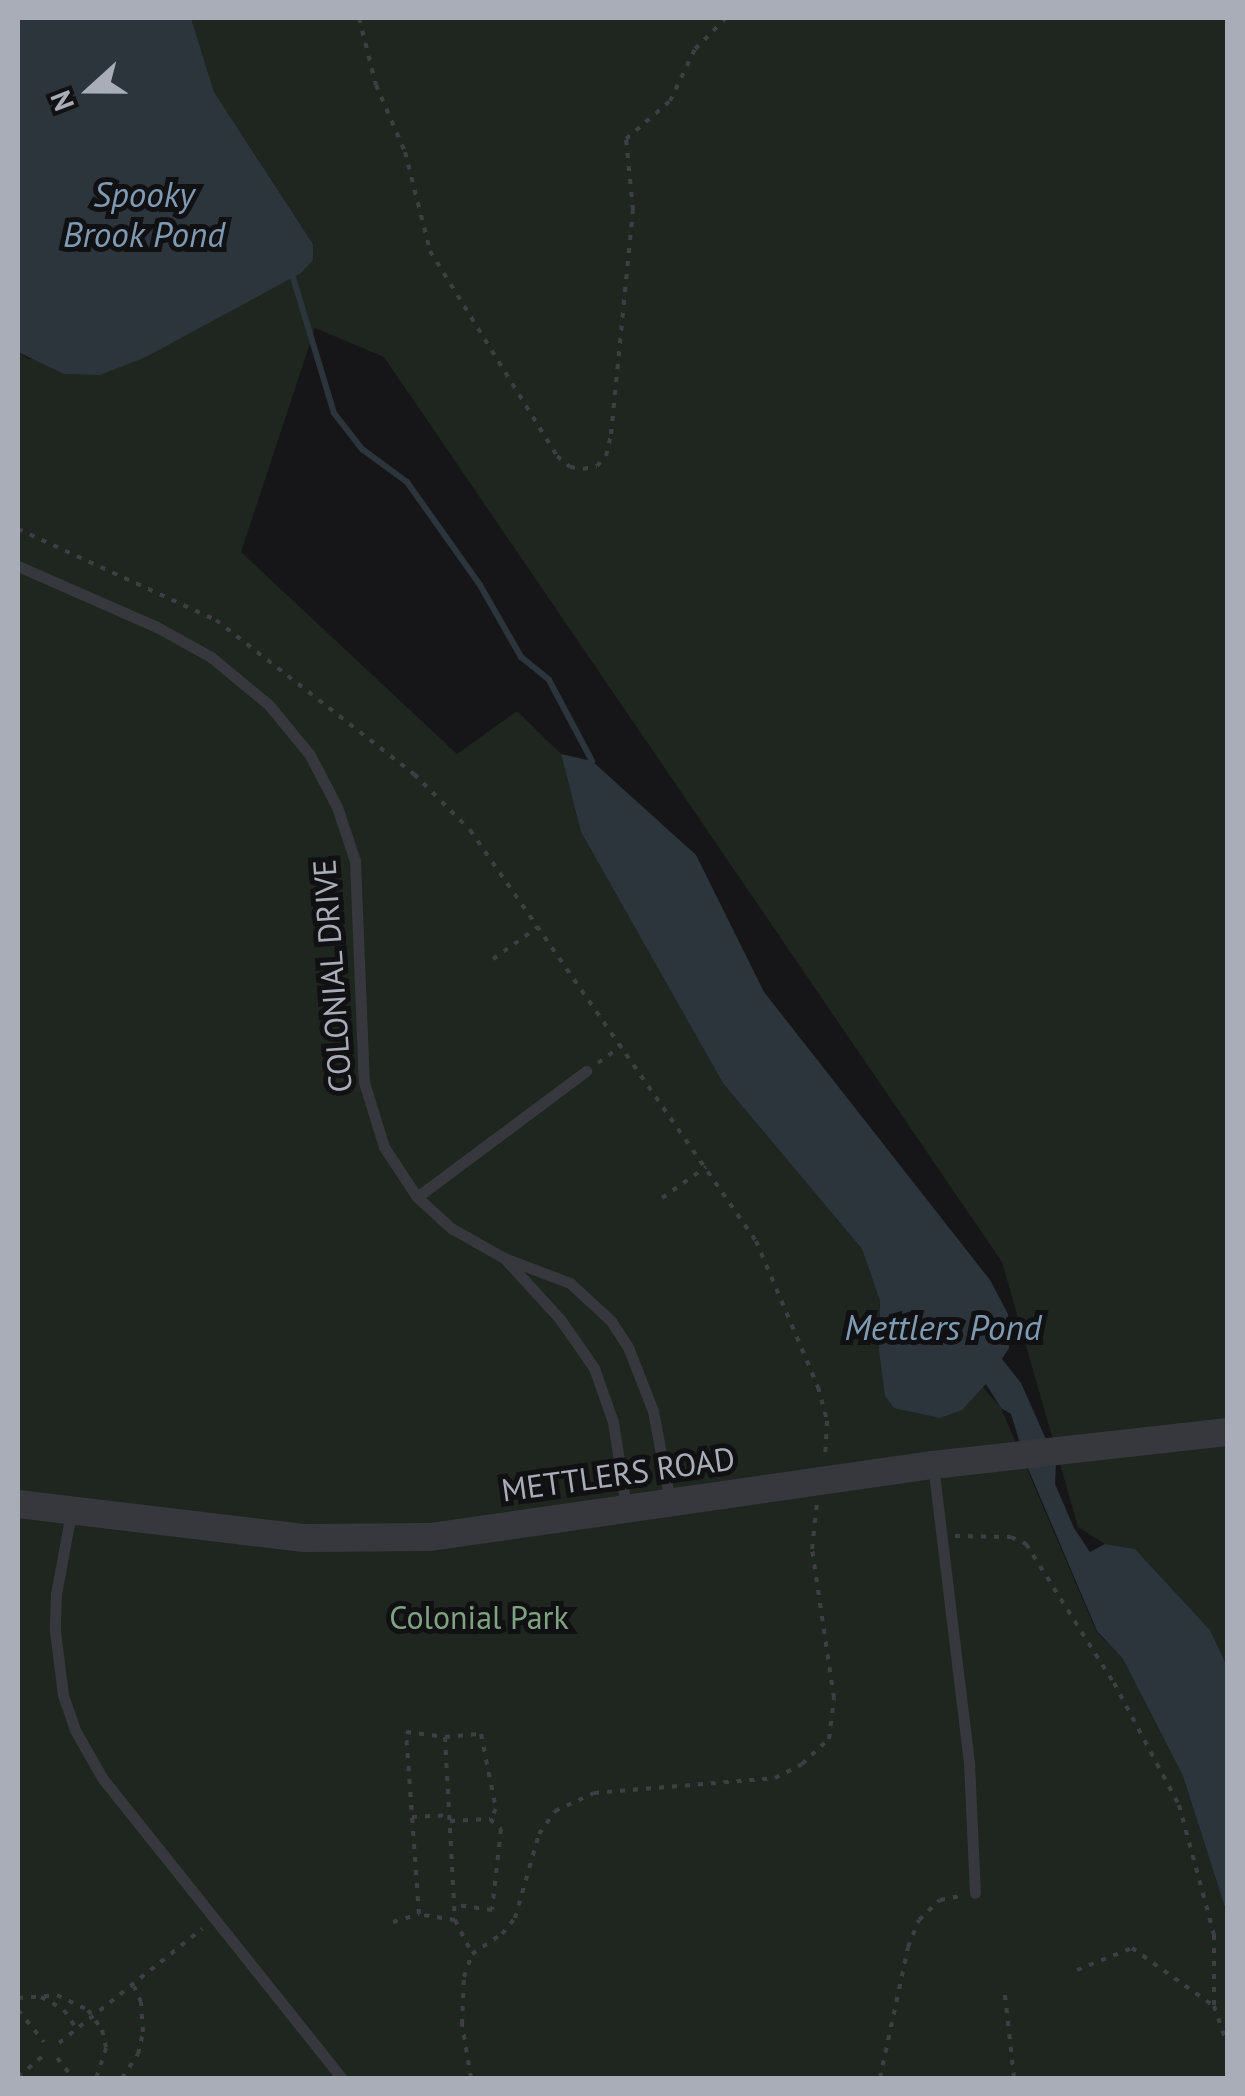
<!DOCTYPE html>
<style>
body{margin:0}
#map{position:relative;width:1245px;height:2096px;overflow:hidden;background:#161618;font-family:"PT Sans",sans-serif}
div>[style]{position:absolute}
.green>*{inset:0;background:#1e261f}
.water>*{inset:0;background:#2c353c}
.stream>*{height:6px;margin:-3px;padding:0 3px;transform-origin:3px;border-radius:3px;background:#2c353c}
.path>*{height:4px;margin-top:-2px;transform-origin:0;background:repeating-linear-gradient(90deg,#3d3f44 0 5px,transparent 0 13px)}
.service>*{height:11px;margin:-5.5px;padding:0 5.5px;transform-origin:5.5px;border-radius:5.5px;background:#37383d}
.tertiary>*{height:28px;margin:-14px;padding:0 14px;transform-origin:14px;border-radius:14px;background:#37383d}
span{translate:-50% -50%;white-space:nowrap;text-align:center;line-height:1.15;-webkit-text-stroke:10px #111113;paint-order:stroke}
.street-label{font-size:32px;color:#a8adb8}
.park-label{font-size:32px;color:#7fa381}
.water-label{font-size:35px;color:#7f9bb3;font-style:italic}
.frame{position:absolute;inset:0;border:20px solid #a8adb8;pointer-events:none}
.north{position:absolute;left:40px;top:40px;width:100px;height:100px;-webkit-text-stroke:8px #111113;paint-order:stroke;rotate:249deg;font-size:28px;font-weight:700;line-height:40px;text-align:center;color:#a8adb8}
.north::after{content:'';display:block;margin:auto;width:35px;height:45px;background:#a8adb8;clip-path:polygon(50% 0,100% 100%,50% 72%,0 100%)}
</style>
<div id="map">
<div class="green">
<i style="clip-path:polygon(191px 18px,1227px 18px,1227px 1666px,1210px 1630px,1135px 1549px,1105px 1544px,1078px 1527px,1002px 1262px,384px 357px,315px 328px,241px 552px,457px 754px,517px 711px,561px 754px,581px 832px,723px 1082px,862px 1249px,880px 1301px,879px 1350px,962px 1410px,982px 1386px,1001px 1408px,1096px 1631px,1123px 1659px,1183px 1776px,1227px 1914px,1227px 2078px,18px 2078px,18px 352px,28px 359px,146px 357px,300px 273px,312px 260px,313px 244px,214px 92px)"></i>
</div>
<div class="water">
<i style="clip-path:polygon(18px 18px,191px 18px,214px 92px,313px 244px,313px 260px,301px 273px,146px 357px,100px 375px,64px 374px,18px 352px)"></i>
<i style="clip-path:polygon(561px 754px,592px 761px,696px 855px,764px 992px,990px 1280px,1008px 1314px,1009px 1348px,1002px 1359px,1021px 1383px,1056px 1462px,1055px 1484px,1074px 1528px,1090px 1552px,1105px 1544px,1135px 1549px,1210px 1630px,1227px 1666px,1227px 1914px,1183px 1776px,1123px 1659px,1097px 1631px,1027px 1466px,1011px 1414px,1001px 1408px,986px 1384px,962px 1410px,940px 1418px,894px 1408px,885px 1396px,879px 1350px,880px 1301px,862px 1249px,723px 1083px,581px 832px)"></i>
</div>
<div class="stream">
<i style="left:292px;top:274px;width:145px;rotate:73.2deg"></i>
<i style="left:334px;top:413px;width:46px;rotate:52.1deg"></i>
<i style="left:362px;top:449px;width:56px;rotate:36.3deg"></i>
<i style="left:407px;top:482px;width:126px;rotate:54.7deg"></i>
<i style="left:480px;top:585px;width:83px;rotate:60.3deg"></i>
<i style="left:521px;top:657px;width:36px;rotate:39deg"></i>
<i style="left:549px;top:680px;width:92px;rotate:62deg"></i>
</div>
<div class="path">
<i style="left:359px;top:18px;width:69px;rotate:75.8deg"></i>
<i style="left:376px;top:85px;width:73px;rotate:66.6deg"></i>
<i style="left:405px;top:152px;width:102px;rotate:75.8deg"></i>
<i style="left:430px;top:251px;width:241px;rotate:58.2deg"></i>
<i style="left:557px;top:456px;width:17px;rotate:40deg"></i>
<i style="left:570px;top:467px;width:13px;rotate:9deg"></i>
<i style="left:583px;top:469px;width:14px;rotate:-12deg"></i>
<i style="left:597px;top:466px;width:13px;rotate:-48deg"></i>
<i style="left:606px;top:456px;width:23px;rotate:-77deg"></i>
<i style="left:611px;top:434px;width:225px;rotate:-84.4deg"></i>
<i style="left:633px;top:210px;width:71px;rotate:-95.6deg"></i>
<i style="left:626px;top:139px;width:58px;rotate:-40.8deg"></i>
<i style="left:670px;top:101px;width:58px;rotate:-64.3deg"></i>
<i style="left:695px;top:49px;width:44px;rotate:-45deg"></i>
<i style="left:18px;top:529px;width:218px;rotate:24.7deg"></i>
<i style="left:216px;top:620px;width:251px;rotate:37.9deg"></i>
<i style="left:414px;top:774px;width:79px;rotate:45deg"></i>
<i style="left:470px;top:830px;width:501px;rotate:55.17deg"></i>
<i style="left:756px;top:1241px;width:159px;rotate:67deg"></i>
<i style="left:818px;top:1387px;width:35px;rotate:75deg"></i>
<i style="left:827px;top:1421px;width:38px;rotate:93deg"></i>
<i style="left:493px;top:959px;width:55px;rotate:-35.4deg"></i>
<i style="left:598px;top:1063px;width:29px;rotate:-36deg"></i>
<i style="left:662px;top:1198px;width:54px;rotate:-35.2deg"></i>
<i style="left:955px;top:1536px;width:56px;rotate:1deg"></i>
<i style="left:1011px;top:1537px;width:17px;rotate:25deg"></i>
<i style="left:1026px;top:1544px;width:165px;rotate:57.7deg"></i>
<i style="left:1114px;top:1683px;width:138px;rotate:62deg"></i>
<i style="left:1179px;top:1805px;width:135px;rotate:74.9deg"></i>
<i style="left:1214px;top:1935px;width:71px;rotate:90deg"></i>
<i style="left:445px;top:1737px;width:36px;rotate:-5deg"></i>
<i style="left:481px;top:1734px;width:76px;rotate:78.7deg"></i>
<i style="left:496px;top:1809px;width:12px;rotate:121deg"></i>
<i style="left:412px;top:1817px;width:35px;rotate:-3deg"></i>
<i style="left:450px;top:1821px;width:40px;rotate:-2.9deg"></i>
<i style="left:490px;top:1819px;width:15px;rotate:42deg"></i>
<i style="left:501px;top:1829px;width:81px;rotate:96.3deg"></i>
<i style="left:492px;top:1910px;width:37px;rotate:-172deg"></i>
<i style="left:455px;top:1920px;width:36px;rotate:-171deg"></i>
<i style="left:419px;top:1914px;width:182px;rotate:-94.1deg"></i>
<i style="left:406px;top:1732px;width:39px;rotate:7deg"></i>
<i style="left:445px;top:1737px;width:183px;rotate:86.9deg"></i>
<i style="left:455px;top:1920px;width:38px;rotate:63deg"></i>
<i style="left:393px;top:1922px;width:27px;rotate:-17deg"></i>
<i style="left:1077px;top:1970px;width:59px;rotate:-21.8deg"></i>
<i style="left:1132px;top:1948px;width:100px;rotate:35.3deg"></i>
<i style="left:1214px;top:2006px;width:43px;rotate:71.1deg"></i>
<i style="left:1005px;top:1995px;width:83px;rotate:83.8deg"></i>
<i style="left:41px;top:1997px;width:26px;rotate:29deg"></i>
<i style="left:64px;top:2010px;width:23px;rotate:56deg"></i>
<i style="left:18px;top:1998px;width:39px;rotate:-4deg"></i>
<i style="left:57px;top:1995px;width:34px;rotate:26deg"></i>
<i style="left:88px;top:2010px;width:24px;rotate:55deg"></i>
<i style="left:102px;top:2030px;width:18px;rotate:77deg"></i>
<i style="left:106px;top:2048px;width:32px;rotate:108deg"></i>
<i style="left:18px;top:2010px;width:41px;rotate:50.9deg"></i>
<i style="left:59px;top:2043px;width:183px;rotate:-38.6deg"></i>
<i style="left:57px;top:2058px;width:26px;rotate:51deg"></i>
<i style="left:18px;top:2077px;width:33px;rotate:-40deg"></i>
<i style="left:122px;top:2078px;width:29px;rotate:-56deg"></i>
<i style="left:138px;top:2054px;width:23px;rotate:-77deg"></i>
<i style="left:143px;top:2032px;width:30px;rotate:-94deg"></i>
<i style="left:141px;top:2002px;width:17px;rotate:-114deg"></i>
<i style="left:471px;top:2078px;width:55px;rotate:-99.5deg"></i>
<i style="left:462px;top:2024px;width:47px;rotate:-87.6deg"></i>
<i style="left:464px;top:1977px;width:24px;rotate:-71deg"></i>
<i style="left:472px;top:1954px;width:36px;rotate:-34deg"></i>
<i style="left:502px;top:1934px;width:21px;rotate:-51deg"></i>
<i style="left:515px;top:1918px;width:87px;rotate:-74.1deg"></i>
<i style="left:539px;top:1834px;width:28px;rotate:-55deg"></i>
<i style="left:555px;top:1811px;width:43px;rotate:-24.8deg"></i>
<i style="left:594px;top:1793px;width:182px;rotate:-4.7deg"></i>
<i style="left:775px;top:1778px;width:30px;rotate:-27deg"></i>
<i style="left:802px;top:1764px;width:37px;rotate:-43deg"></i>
<i style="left:829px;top:1739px;width:41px;rotate:-83deg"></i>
<i style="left:834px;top:1698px;width:151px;rotate:-98.4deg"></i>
<i style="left:812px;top:1549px;width:46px;rotate:-83.8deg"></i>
<i style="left:880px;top:2078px;width:134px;rotate:-77.9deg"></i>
<i style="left:908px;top:1947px;width:29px;rotate:-68deg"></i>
<i style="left:919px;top:1920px;width:29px;rotate:-44deg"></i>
<i style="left:940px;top:1900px;width:21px;rotate:-11deg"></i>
</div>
<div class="service">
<i style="left:18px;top:566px;width:152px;rotate:23.7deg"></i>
<i style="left:157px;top:627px;width:62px;rotate:29.1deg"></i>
<i style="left:211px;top:657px;width:75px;rotate:39.6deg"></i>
<i style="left:269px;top:705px;width:65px;rotate:50.6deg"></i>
<i style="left:310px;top:755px;width:59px;rotate:62.6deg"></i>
<i style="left:337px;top:807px;width:57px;rotate:71.6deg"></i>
<i style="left:355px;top:861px;width:221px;rotate:87.7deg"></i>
<i style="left:364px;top:1082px;width:68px;rotate:72.9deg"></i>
<i style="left:384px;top:1147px;width:60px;rotate:56.6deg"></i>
<i style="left:417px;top:1197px;width:46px;rotate:42.4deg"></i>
<i style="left:451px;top:1228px;width:61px;rotate:29.5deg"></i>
<i style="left:504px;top:1258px;width:71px;rotate:20.7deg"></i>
<i style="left:570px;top:1283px;width:56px;rotate:42.8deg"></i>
<i style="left:611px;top:1321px;width:31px;rotate:57deg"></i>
<i style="left:628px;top:1347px;width:69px;rotate:68.7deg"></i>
<i style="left:653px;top:1411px;width:92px;rotate:79.3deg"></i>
<i style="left:417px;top:1197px;width:211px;rotate:-36.7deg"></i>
<i style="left:507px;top:1261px;width:79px;rotate:47.6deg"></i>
<i style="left:560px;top:1319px;width:60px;rotate:55.2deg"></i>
<i style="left:594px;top:1368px;width:57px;rotate:70.6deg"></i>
<i style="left:613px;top:1422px;width:86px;rotate:81.3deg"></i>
<i style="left:933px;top:1465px;width:299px;rotate:83.1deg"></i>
<i style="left:969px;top:1762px;width:131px;rotate:87.4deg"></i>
<i style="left:71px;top:1513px;width:82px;rotate:100.5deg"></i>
<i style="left:56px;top:1594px;width:37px;rotate:92deg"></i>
<i style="left:55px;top:1631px;width:64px;rotate:82.9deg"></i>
<i style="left:63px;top:1695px;width:37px;rotate:71deg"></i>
<i style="left:75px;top:1730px;width:56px;rotate:60.3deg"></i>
<i style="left:103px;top:1779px;width:383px;rotate:51.4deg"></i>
</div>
<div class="tertiary">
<i style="left:18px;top:1504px;width:289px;rotate:6.8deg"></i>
<i style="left:305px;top:1538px;width:125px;rotate:-0.5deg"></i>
<i style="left:430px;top:1537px;width:508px;rotate:-8.15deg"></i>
<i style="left:933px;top:1465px;width:297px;rotate:-6.4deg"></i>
</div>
<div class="street-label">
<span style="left:332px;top:976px;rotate:-94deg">COLONIAL DRIVE</span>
<span style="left:618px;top:1474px;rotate:-8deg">METTLERS ROAD</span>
</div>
<div class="park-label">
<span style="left:479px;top:1617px">Colonial Park</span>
</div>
<div class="water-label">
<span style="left:144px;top:214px">Spooky<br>Brook Pond</span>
<span style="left:943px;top:1327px">Mettlers Pond</span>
</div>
<div class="frame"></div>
<div class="north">N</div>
</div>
